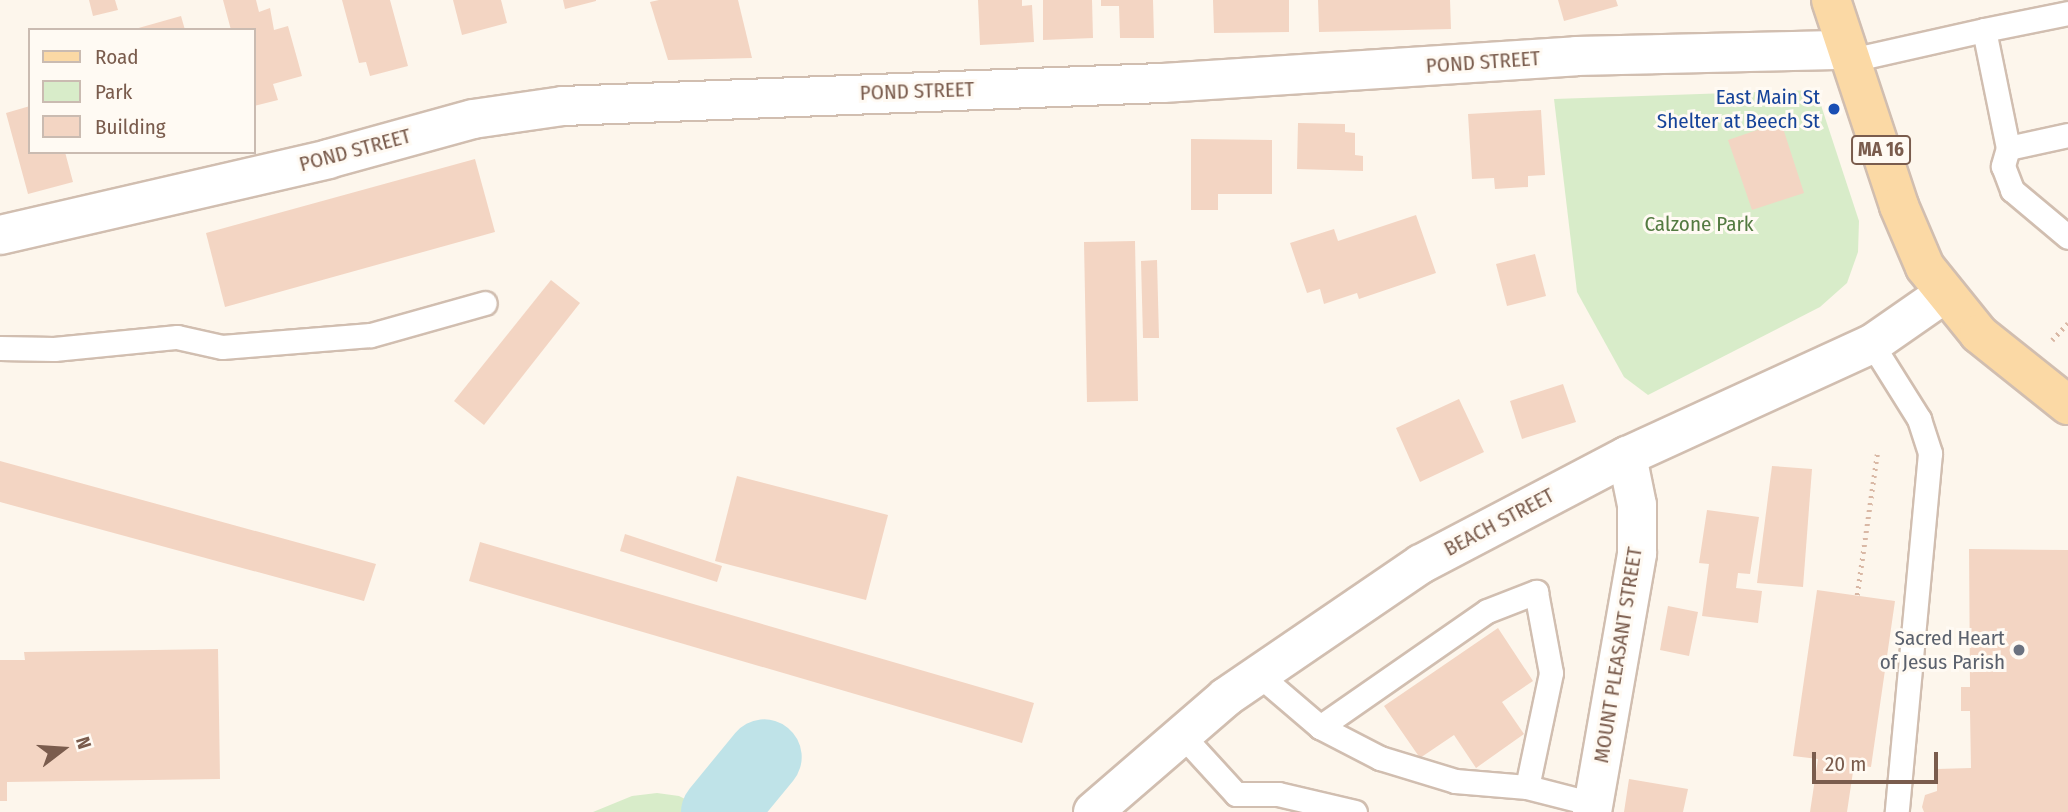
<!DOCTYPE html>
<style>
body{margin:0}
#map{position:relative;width:2068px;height:812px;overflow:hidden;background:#fdf6ec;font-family:"Fira Sans Condensed",sans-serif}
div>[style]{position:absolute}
.green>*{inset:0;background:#d8ecc9}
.river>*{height:75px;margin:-37.5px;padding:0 37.5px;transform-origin:37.5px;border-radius:37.5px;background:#bfe3e8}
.building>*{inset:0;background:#f3d5c3}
.path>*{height:4.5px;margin-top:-2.25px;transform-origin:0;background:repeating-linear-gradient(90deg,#d9b8a5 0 2px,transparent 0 7px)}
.roads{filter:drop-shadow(2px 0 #d1beb0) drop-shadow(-2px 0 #d1beb0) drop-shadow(0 2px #d1beb0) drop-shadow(0 -2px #d1beb0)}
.lane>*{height:23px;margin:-11.5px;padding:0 11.5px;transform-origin:11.5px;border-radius:11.5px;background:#fff}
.street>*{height:38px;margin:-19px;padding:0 19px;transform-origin:19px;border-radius:19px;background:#fff}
.secondary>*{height:38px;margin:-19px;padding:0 19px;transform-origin:19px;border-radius:19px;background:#fff}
.primary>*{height:38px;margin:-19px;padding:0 19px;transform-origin:19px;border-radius:19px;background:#fbd9a5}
.dots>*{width:19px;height:19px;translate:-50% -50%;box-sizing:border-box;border:4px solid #fffaf3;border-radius:50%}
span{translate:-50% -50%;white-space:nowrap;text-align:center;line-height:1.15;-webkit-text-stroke:6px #fffaf3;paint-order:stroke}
.shield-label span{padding:2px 5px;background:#fffaf3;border:2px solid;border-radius:5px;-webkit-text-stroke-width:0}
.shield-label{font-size:19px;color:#7a5c4d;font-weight:700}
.street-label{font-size:21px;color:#7a5c4d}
.transit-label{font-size:21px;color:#164399}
.right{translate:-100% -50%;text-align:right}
.park-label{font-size:21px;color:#537a41}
.worship-label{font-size:21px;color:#5b616d}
.legend{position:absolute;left:28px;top:28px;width:228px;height:126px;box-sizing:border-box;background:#fffaf3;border:2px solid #cabbb1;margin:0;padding:9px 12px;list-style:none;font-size:21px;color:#7a5c4d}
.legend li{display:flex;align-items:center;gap:14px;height:35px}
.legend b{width:35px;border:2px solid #cabbb1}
.north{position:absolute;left:28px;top:714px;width:70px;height:70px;-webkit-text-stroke:5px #fffaf3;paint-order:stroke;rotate:73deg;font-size:19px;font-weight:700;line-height:28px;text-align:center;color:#7a5c4d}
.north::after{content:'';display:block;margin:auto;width:24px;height:32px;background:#7a5c4d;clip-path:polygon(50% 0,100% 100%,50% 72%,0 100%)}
.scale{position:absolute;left:1812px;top:752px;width:126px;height:32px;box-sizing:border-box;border:4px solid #7a5c4d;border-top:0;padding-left:9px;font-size:21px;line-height:24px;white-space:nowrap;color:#7a5c4d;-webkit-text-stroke:5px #fffaf3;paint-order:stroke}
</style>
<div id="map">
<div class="green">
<i style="clip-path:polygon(1816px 90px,1859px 221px,1858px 252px,1847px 283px,1820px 307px,1648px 395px,1624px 377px,1577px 292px,1554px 99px)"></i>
<i style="clip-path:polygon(657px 793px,679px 796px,709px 811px,746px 812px,593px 812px,632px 796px)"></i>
</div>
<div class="river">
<i style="left:718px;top:812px;width:72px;rotate:-50.6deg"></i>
</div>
<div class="building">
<i style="clip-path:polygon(89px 0,115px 0,118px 10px,93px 16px)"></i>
<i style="clip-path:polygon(223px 0,256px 0,259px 12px,270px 8px,274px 30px,288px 26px,302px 76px,273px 84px,278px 100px,254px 106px,254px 30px,231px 30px)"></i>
<i style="clip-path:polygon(342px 0,390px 0,408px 66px,370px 76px,366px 62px,359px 63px)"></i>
<i style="clip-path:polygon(453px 0,501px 0,507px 23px,462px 35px)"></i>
<i style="clip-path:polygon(563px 0,596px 0,596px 1px,565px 9px)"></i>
<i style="clip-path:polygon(659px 0,738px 0,752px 58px,668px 60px,650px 2px)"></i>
<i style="clip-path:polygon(978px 0,1022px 0,1022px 6px,1032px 5px,1034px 42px,980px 45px)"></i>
<i style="clip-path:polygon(1043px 0,1092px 0,1093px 38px,1043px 40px)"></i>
<i style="clip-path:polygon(1101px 0,1153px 0,1154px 38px,1120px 38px,1119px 6px,1101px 6px)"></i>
<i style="clip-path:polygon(1213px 0,1289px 0,1289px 32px,1214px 33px)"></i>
<i style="clip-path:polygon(1318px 0,1450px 0,1451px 29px,1319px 32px)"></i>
<i style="clip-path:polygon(1558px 0,1616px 0,1618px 6px,1564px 21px)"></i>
<i style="clip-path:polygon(181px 16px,185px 30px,135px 30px,135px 29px)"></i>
<i style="clip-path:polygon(30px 106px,30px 152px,65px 152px,73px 182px,28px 194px,6px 113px)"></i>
<i style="clip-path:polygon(1541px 110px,1545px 175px,1528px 176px,1528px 187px,1495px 189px,1494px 178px,1472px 179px,1468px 114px)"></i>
<i style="clip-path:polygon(1781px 122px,1804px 193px,1752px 210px,1728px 140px)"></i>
<i style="clip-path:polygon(1298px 123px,1345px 124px,1345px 132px,1355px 133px,1355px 155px,1363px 156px,1363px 171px,1297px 169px)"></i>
<i style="clip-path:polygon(1191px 139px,1272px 140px,1272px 194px,1218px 194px,1218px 210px,1191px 210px)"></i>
<i style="clip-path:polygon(475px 159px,495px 232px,225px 307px,206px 233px)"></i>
<i style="clip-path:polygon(1416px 215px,1436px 273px,1359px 299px,1357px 293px,1324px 304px,1320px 289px,1307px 293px,1290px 243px,1334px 229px,1338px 241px)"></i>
<i style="clip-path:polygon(1135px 241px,1138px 401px,1087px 402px,1084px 242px)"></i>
<i style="clip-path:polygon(1535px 254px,1546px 296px,1507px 306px,1496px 264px)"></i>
<i style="clip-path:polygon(1157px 260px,1159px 338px,1143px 338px,1141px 261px)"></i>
<i style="clip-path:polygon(551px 280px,580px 303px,484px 425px,454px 401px)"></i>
<i style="clip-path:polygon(1563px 384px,1576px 422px,1522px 439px,1510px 401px)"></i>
<i style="clip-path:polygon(1459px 399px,1484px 452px,1420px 482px,1396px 428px)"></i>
<i style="clip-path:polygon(0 461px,376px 564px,364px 601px,0 502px)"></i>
<i style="clip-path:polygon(1772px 466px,1812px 469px,1803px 587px,1757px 583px)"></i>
<i style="clip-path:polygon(737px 476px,888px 515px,866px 600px,715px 561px)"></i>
<i style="clip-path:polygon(1707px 510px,1759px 517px,1750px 574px,1738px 573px,1736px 588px,1762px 591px,1758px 623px,1702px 616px,1709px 564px,1699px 563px)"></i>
<i style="clip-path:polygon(625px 534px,722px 566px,717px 582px,620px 551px)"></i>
<i style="clip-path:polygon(480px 542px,1034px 703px,1022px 743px,469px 581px)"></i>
<i style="clip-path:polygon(1969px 549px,2068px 550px,2068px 812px,1924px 812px,1922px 807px,1925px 795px,1937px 791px,1937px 769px,1971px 768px,1970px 711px,1961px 711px,1961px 687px,1970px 687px)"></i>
<i style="clip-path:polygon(1817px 590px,1895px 601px,1871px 767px,1854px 765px,1847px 812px,1810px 812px,1818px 759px,1793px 756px)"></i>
<i style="clip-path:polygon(1668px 606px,1698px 612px,1689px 656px,1660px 650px)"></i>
<i style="clip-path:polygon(1498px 628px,1533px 681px,1502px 702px,1524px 734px,1476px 768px,1454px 735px,1420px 758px,1384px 706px)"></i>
<i style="clip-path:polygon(218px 649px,220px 779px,7px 782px,7px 801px,0 801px,0 660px,25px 660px,24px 652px)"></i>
<i style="clip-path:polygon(1629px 779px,1688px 789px,1683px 812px,1624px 812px)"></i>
</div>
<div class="path">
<i style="left:2052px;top:340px;width:23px;rotate:-47deg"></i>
<i style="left:1857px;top:595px;width:142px;rotate:-81.9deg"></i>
</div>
<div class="roads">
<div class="lane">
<i style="left:1984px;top:30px;width:86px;rotate:-11.4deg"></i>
<i style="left:1851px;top:60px;width:136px;rotate:-12.7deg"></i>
<i style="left:1984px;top:30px;width:120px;rotate:78.5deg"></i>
<i style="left:2068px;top:135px;width:61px;rotate:167.8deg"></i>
<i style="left:2008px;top:148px;width:19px;rotate:106deg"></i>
<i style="left:2003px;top:166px;width:26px;rotate:69deg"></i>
<i style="left:2012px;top:190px;width:73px;rotate:40deg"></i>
<i style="left:1872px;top:344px;width:89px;rotate:57.9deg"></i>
<i style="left:1919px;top:419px;width:36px;rotate:72deg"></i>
<i style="left:1930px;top:453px;width:361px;rotate:95.3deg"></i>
<i style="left:0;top:348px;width:54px;rotate:1.1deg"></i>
<i style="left:54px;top:349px;width:124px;rotate:-5.6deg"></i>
<i style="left:177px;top:337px;width:46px;rotate:12.5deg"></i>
<i style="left:222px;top:347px;width:149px;rotate:-4.6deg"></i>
<i style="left:371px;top:335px;width:118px;rotate:-15.7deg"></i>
<i style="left:1258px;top:674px;width:82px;rotate:40.5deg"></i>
<i style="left:1320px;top:727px;width:68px;rotate:27.3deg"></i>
<i style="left:1380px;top:758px;width:78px;rotate:17deg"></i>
<i style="left:1455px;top:781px;width:72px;rotate:4.8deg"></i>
<i style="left:1527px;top:787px;width:68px;rotate:14.4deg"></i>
<i style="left:1320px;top:727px;width:203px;rotate:-34.8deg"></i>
<i style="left:1487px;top:611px;width:53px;rotate:-21.2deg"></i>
<i style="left:1536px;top:592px;width:82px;rotate:79.5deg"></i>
<i style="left:1551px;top:673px;width:116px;rotate:101.9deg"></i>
<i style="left:1181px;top:734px;width:81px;rotate:47.5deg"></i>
<i style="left:1236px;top:794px;width:42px"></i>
<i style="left:1278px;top:794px;width:79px;rotate:13.2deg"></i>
</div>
<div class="street">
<i style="left:0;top:235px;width:337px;rotate:-13deg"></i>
<i style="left:328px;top:159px;width:150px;rotate:-15.4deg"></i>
<i style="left:473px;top:119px;width:91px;rotate:-8.2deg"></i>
<i style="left:563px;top:106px;width:600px;rotate:-2.2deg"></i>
<i style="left:1163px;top:83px;width:414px;rotate:-3.7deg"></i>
<i style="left:1576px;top:56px;width:271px;rotate:-1.3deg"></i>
<i style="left:1592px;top:812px;width:263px;rotate:-80.1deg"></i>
<i style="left:1637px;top:553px;width:48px;rotate:-90deg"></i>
<i style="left:1637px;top:505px;width:50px;rotate:-101.5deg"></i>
</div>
<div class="secondary">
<i style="left:1093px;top:812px;width:176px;rotate:-40.8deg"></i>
<i style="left:1226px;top:697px;width:236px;rotate:-34.3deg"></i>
<i style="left:1421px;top:564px;width:233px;rotate:-27.7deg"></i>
<i style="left:1627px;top:456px;width:269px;rotate:-24.6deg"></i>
<i style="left:1872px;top:344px;width:88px;rotate:-34.8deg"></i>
</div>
<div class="primary">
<i style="left:1831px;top:0;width:217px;rotate:71.7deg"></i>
<i style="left:1899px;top:206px;width:66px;rotate:66.9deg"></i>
<i style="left:1925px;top:267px;width:86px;rotate:51.1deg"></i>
<i style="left:1979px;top:334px;width:114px;rotate:38.6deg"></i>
</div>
</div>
<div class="dots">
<i style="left:1834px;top:109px;background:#1a4fb4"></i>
<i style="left:2019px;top:650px;background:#6b7280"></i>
</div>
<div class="shield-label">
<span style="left:1881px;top:150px">MA 16</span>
</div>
<div class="street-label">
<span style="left:1483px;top:62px;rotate:-4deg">POND STREET</span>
<span style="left:917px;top:91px;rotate:-2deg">POND STREET</span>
<span style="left:355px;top:150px;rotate:-15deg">POND STREET</span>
<span style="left:1499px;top:522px;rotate:-28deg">BEACH STREET</span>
<span style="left:1618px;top:655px;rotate:-81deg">MOUNT PLEASANT STREET</span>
</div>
<div class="transit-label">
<span class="right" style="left:1820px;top:109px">East Main St<br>Shelter at Beech St</span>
</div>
<div class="park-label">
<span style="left:1699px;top:224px">Calzone Park</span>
</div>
<div class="worship-label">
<span class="right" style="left:2005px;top:650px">Sacred Heart<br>of Jesus Parish</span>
</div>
<ul class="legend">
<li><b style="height:9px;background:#fbd9a5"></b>Road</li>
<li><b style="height:19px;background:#d8ecc9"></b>Park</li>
<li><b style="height:19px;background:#f3d5c3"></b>Building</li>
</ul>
<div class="north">N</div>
<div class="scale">20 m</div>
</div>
